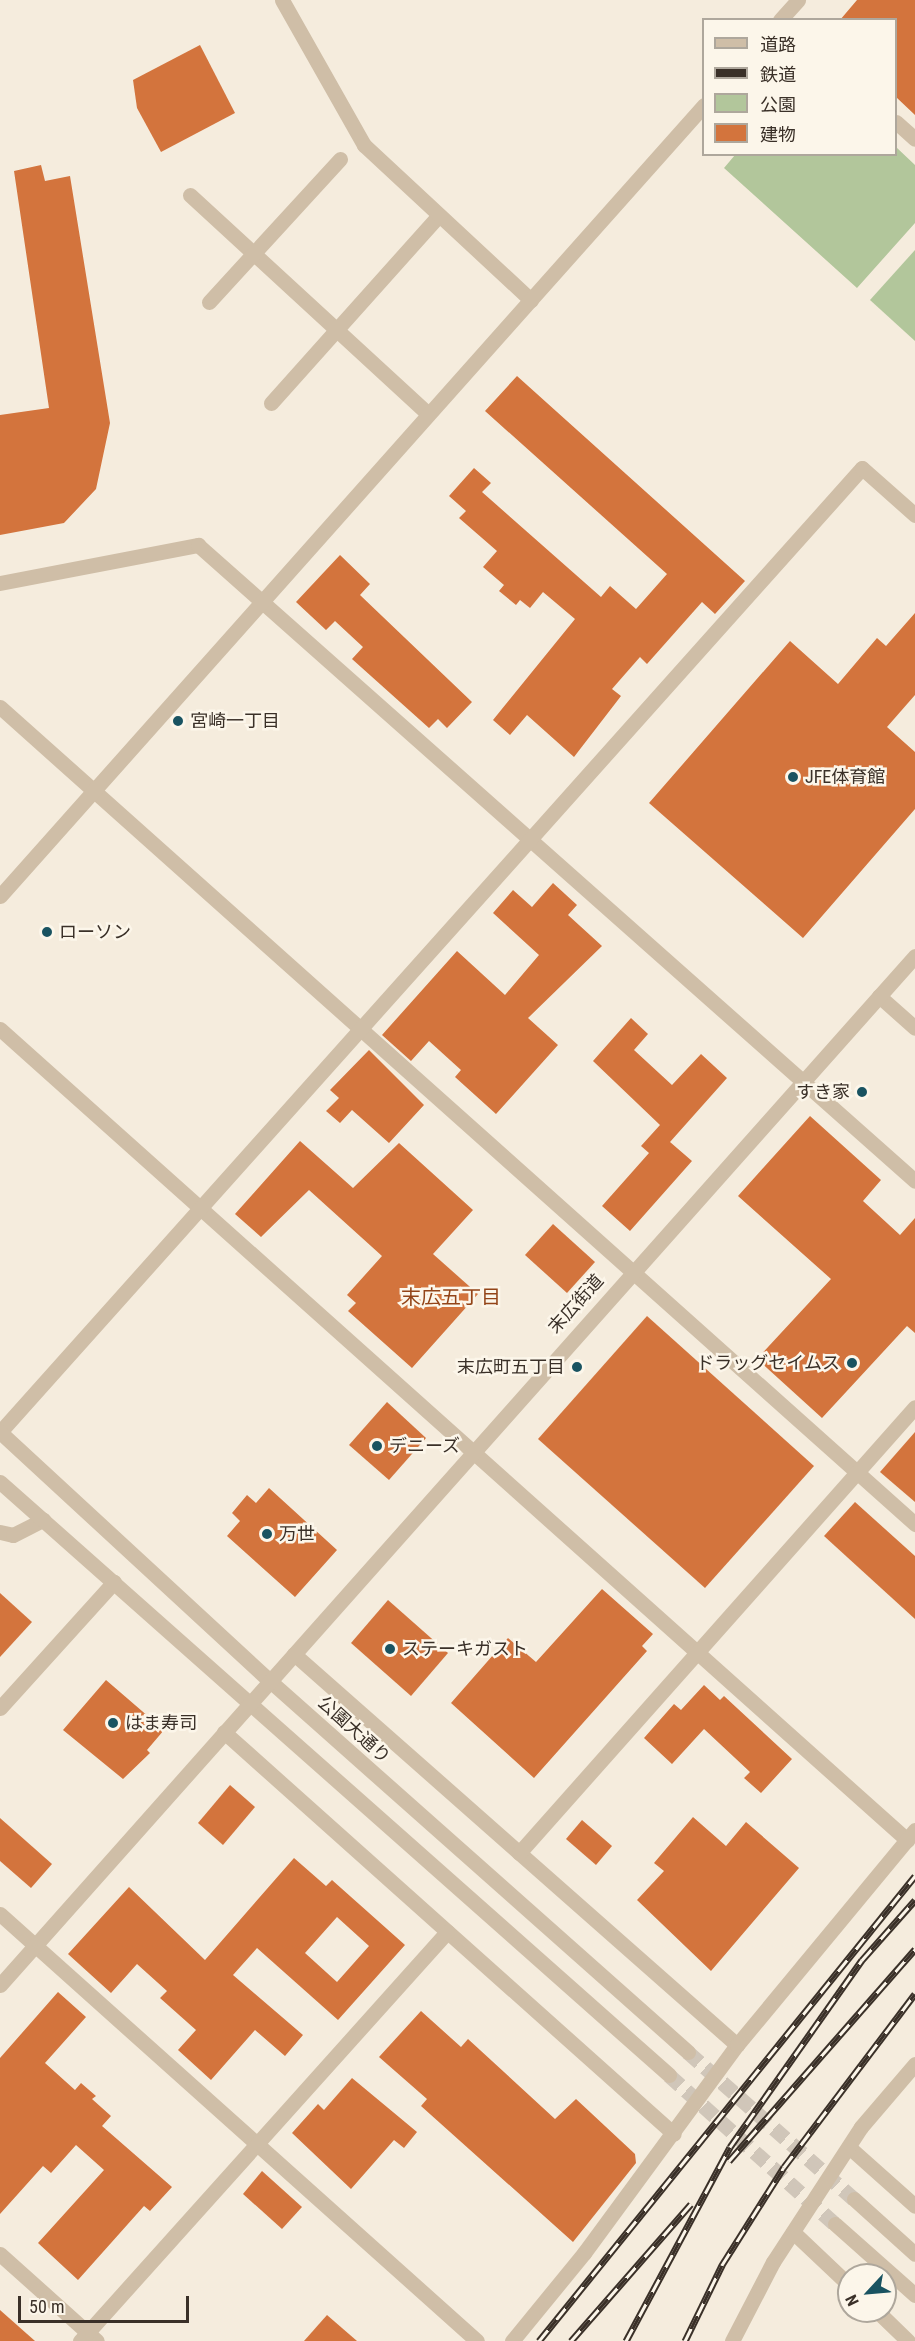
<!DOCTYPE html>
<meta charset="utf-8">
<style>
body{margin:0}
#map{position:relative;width:915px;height:2341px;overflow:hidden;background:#f5ecdd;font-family:"Roboto Condensed","Noto Sans JP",sans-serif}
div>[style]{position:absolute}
.green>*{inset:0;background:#b2c69b}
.building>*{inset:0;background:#d3743d}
.tertiary-tunnel>*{height:15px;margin-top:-7.5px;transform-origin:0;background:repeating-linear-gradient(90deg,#d0c6b9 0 15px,transparent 0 23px)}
.minor>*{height:15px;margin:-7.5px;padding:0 7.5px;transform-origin:7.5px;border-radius:7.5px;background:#cfbea7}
.tertiary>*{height:15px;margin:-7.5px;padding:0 7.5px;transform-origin:7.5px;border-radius:7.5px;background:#cfbea7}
.rail>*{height:7px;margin-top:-3.5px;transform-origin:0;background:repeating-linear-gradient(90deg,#fcf6ea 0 14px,#3a3028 0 28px);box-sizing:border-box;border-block:2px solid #3a3028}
.dots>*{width:16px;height:16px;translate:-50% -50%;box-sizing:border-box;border:3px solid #fcf6ea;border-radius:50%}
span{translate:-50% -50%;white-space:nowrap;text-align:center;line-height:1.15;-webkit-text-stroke:5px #fcf6ea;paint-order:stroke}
.poi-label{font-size:18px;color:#3a3028}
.left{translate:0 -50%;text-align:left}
.right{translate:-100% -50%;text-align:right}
.street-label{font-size:18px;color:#3a3028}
.neighbourhood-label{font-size:20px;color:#934418}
.legend{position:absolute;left:702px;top:18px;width:195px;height:138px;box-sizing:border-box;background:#fcf6ea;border:2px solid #aea79c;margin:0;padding:8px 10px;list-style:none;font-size:18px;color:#3a3028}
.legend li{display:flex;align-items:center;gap:12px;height:30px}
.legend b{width:30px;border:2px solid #aea79c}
.north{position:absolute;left:837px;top:2263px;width:60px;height:60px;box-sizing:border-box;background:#fcf6ea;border:2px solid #aea79c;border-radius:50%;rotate:244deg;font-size:16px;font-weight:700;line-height:24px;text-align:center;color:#3a3028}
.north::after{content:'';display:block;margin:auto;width:21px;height:27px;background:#195361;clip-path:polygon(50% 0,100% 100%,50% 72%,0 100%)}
.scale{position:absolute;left:18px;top:2296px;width:171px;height:27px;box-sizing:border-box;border:3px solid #3a3028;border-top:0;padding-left:8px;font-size:18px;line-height:21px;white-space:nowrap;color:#3a3028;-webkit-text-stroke:4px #fcf6ea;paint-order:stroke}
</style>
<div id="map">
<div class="green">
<i style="clip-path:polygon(896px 147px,915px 165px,915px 223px,857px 288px,724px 168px,735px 155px,896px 154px)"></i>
<i style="clip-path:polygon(915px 250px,915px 341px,870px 300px)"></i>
</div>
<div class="building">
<i style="clip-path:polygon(857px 0,915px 0,915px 115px,896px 97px,896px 20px,840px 20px)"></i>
<i style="clip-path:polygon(200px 45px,235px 113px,161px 152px,137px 108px,133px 80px)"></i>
<i style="clip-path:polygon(41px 165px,45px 181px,70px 176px,110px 423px,96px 489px,64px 523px,0 535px,0 415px,49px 408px,14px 171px)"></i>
<i style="clip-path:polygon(517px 376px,745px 581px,715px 614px,702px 602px,647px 664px,640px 657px,612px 689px,621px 696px,574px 757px,527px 715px,510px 735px,493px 720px,575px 619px,543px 592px,530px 608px,520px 600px,516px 605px,499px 591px,504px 585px,483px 567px,497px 551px,459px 518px,466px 511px,449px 496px,474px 468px,491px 483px,482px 492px,601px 597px,610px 586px,636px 609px,667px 574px,485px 411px)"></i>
<i style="clip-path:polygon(340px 555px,370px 584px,360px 595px,472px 702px,447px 728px,438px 719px,429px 728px,352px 659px,363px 647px,335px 621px,326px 630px,296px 602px)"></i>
<i style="clip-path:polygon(915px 613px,915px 695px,887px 727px,915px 752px,915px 809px,803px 938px,649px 803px,790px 641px,838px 684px,877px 638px,886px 646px)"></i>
<i style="clip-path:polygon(553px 883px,577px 905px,568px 915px,602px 946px,528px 1018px,558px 1045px,496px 1114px,455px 1077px,461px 1070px,429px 1041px,411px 1061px,382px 1035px,457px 951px,505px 995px,539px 955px,493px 913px,513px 890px,532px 907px)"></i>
<i style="clip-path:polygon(631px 1018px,648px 1034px,634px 1050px,672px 1085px,701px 1054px,727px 1078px,670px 1142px,692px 1161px,630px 1231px,602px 1206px,649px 1153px,641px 1146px,660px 1125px,593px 1061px)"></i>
<i style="clip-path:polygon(369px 1050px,424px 1105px,389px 1143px,352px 1110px,340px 1123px,326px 1111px,339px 1098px,330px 1090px)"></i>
<i style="clip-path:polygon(810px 1116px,881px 1180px,863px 1201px,900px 1235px,915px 1218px,915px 1333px,907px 1326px,822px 1418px,757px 1359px,831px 1279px,738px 1196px)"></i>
<i style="clip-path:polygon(300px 1141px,353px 1188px,399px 1143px,473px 1210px,433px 1254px,478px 1294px,412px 1368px,348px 1311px,356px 1303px,347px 1295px,382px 1256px,309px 1190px,261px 1237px,235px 1214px)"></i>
<i style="clip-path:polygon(553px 1224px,595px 1262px,567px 1293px,525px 1255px)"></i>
<i style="clip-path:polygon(647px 1316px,814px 1466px,705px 1588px,538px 1439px)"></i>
<i style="clip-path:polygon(387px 1402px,426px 1438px,389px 1480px,349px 1445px)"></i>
<i style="clip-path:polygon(915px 1432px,915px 1502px,880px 1472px)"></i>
<i style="clip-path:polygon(269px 1488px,337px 1550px,295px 1597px,227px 1536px,240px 1521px,232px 1513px,247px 1495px,256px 1503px)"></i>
<i style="clip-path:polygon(855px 1502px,915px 1556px,915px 1619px,824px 1536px)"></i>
<i style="clip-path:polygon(602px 1589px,653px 1634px,642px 1646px,647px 1651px,534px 1778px,451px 1703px,508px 1638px,536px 1662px)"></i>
<i style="clip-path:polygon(0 1593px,32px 1622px,0 1657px)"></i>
<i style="clip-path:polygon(388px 1600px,448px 1653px,411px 1696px,351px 1643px)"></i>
<i style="clip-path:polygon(106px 1680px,164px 1730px,147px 1750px,150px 1753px,123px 1779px,63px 1730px)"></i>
<i style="clip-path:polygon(704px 1685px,720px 1700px,724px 1696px,792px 1759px,761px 1793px,744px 1778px,750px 1772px,704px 1729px,672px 1764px,644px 1738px,674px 1704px,681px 1710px)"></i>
<i style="clip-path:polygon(230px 1785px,255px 1807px,223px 1845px,198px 1823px)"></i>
<i style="clip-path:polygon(693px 1817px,726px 1846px,746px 1822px,799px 1868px,711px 1971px,637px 1900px,664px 1871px,654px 1863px)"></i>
<i style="clip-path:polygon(0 1818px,52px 1864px,31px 1888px,0 1861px)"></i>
<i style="clip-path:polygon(582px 1820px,612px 1846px,596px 1865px,566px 1839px)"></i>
<i style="clip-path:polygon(evenodd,294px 1858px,326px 1886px,332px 1880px,405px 1945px,338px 2020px,257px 1948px,233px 1975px,303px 2035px,285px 2056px,255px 2030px,211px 2080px,178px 2050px,196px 2030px,160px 1998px,167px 1991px,137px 1964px,111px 1993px,68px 1954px,129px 1887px,205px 1960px,294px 1858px,337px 1917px,369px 1946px,337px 1982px,305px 1953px,337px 1917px)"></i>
<i style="clip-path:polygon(58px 1992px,86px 2017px,45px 2063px,75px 2090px,81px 2083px,96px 2096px,92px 2099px,111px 2116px,102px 2126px,172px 2187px,150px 2211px,144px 2206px,78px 2280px,38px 2243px,104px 2170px,76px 2145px,51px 2173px,43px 2166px,0 2214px,0 2058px)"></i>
<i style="clip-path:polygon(421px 2011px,461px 2047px,468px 2039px,555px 2119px,576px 2099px,635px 2154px,636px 2163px,573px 2242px,421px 2106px,427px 2099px,379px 2057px)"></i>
<i style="clip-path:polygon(352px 2078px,417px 2132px,404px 2148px,394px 2140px,351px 2189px,292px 2133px,318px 2104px,324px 2110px)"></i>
<i style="clip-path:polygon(262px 2171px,302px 2207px,282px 2229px,243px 2194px)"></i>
<i style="clip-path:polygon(0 2310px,35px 2341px,0 2341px)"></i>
<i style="clip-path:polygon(327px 2315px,357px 2341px,304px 2341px)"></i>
</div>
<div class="tertiary-tunnel">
<i style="left:688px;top:2052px;width:222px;rotate:41.5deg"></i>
<i style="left:669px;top:2075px;width:223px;rotate:41.9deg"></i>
</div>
<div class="minor">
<i style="left:896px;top:122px;width:25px;rotate:42deg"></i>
<i style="left:190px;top:195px;width:323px;rotate:42.6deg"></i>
<i style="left:209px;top:302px;width:194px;rotate:-47.5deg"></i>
<i style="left:271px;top:403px;width:252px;rotate:-48.2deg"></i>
<i style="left:0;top:583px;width:202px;rotate:-10.9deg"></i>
<i style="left:198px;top:545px;width:958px;rotate:41.57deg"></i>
<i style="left:0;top:707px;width:1227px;rotate:41.76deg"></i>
<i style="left:879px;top:996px;width:48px;rotate:41.6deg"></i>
<i style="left:0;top:1029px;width:1217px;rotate:41.8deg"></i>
<i style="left:0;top:1432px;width:1293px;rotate:-48.2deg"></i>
<i style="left:862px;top:468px;width:71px;rotate:41.6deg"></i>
<i style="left:0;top:1532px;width:13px;rotate:13deg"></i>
<i style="left:13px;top:1535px;width:34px;rotate:-27deg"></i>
<i style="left:294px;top:1654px;width:591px;rotate:41.43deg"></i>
<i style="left:0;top:1708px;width:170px;rotate:-47.9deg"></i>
<i style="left:224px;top:1732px;width:603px;rotate:41.78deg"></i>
<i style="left:519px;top:1853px;width:596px;rotate:-48.4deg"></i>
<i style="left:0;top:1914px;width:640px;rotate:41.83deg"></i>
<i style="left:850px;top:2148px;width:87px;rotate:41.7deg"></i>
<i style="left:793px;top:2232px;width:77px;rotate:43.4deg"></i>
<i style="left:877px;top:2311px;width:43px;rotate:44.1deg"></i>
<i style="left:512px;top:2341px;width:114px;rotate:-50.7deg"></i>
<i style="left:584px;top:2253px;width:258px;rotate:-53.7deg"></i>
<i style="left:737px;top:2045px;width:279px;rotate:-50.4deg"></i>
<i style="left:732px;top:2341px;width:89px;rotate:-62.6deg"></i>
<i style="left:773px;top:2262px;width:161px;rotate:-56.9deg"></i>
<i style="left:861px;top:2127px;width:83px;rotate:-49.4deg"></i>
</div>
<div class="tertiary">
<i style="left:282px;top:0;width:167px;rotate:60.5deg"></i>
<i style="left:364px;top:145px;width:228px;rotate:42.9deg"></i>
<i style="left:780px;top:20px;width:27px;rotate:-48deg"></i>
<i style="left:0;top:896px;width:1059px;rotate:-48.33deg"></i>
<i style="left:0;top:1432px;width:367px;rotate:42.7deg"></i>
<i style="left:270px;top:1681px;width:559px;rotate:41.59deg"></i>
<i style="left:0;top:1482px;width:894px;rotate:41.55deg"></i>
<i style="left:0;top:1985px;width:1377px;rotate:-48.36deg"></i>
<i style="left:854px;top:2199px;width:82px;rotate:42deg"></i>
<i style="left:835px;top:2224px;width:107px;rotate:41.6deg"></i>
<i style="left:0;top:2254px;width:130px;rotate:41.9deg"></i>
<i style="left:80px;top:2341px;width:550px;rotate:-48.1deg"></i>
</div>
<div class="rail">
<i style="left:729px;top:2161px;width:282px;rotate:-48.7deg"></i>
<i style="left:539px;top:2341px;width:598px;rotate:-51.04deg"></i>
<i style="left:571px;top:2341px;width:182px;rotate:-48.8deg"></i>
<i style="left:626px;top:2341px;width:220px;rotate:-61.8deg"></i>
<i style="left:730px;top:2147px;width:229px;rotate:-54.8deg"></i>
<i style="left:862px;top:1960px;width:80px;rotate:-48.5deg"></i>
<i style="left:685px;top:2341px;width:85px;rotate:-64deg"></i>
<i style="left:722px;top:2265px;width:116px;rotate:-57.7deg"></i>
<i style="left:784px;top:2167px;width:217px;rotate:-52.9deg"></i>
</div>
<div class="dots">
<i style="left:178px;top:721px;background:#195361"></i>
<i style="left:793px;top:777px;background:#195361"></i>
<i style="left:47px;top:932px;background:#195361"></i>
<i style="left:862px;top:1092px;background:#195361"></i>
<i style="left:852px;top:1363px;background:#195361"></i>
<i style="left:577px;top:1367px;background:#195361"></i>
<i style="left:377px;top:1446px;background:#195361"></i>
<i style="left:267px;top:1534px;background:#195361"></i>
<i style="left:390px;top:1649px;background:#195361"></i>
<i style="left:113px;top:1723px;background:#195361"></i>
</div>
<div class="poi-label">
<span class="left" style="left:190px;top:721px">宮崎一丁目</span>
<span class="left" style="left:805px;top:777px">JFE体育館</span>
<span class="left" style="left:59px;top:932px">ローソン</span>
<span class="right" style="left:850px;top:1092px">すき家</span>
<span class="right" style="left:840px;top:1363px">ドラッグセイムス</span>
<span class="right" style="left:565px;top:1367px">末広町五丁目</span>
<span class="left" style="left:389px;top:1446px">デニーズ</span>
<span class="left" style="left:279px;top:1534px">万世</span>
<span class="left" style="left:402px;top:1649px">ステーキガスト</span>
<span class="left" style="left:125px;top:1723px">はま寿司</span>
</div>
<div class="street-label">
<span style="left:576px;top:1304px;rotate:-48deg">末広街道</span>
<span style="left:354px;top:1730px;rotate:42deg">公園大通り</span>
</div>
<div class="neighbourhood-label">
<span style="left:451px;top:1297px">末広五丁目</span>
</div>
<ul class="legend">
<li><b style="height:8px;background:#cfbea7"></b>道路</li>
<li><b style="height:8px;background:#3a3028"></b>鉄道</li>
<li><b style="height:16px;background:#b2c69b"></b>公園</li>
<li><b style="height:16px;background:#d3743d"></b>建物</li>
</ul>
<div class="north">N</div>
<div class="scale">50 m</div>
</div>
